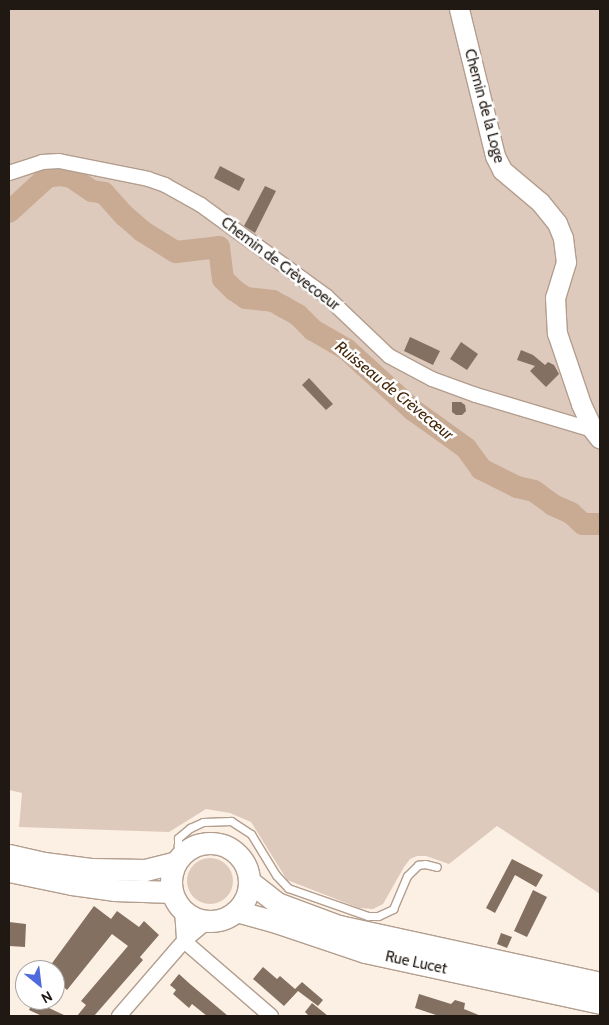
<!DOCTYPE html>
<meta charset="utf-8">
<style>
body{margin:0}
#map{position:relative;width:609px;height:1025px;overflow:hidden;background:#fcefe4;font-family:Cabin,sans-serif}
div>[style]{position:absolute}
.green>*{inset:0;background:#ddcabc}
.round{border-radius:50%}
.river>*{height:22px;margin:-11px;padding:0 11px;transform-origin:11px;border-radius:11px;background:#c9ab94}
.building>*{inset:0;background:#837061}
.roads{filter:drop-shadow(1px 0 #b39e8e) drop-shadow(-1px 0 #b39e8e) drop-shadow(0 1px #b39e8e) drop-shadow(0 -1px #b39e8e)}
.lane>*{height:7px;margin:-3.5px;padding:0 3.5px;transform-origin:3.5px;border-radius:3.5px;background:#fff}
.street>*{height:14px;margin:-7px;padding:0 7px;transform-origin:7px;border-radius:7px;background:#fff}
.secondary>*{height:19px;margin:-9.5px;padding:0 9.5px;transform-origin:9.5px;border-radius:9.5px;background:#fff}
.primary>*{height:21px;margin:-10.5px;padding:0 10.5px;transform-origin:10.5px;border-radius:10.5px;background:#fff}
.primary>.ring{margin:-10.5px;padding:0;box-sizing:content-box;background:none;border:21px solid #fff;border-radius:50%}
span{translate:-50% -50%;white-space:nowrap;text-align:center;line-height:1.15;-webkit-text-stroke:5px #fff;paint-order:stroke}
.street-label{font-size:15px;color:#201812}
.water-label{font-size:16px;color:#46280b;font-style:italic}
.frame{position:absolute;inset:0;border:10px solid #201812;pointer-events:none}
.north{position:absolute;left:15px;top:960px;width:50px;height:50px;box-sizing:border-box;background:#fff;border:1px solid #a6a3a0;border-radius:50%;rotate:151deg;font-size:14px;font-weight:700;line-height:20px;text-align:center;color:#201812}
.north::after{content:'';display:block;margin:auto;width:18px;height:22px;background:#4f69de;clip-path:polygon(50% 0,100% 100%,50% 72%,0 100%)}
</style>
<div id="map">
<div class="green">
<i style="clip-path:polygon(9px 9px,600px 9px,600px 894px,497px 826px,449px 864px,426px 856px,417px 856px,410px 859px,404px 867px,383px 904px,373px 909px,359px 908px,287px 880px,251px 822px,230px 813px,206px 809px,169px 832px,19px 827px,22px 793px,9px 790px)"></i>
<i class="round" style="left:187px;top:858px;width:46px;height:46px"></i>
</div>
<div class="river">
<i style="left:9px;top:212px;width:52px;rotate:-42.6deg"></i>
<i style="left:47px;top:177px;width:12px;rotate:-9deg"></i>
<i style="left:59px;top:175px;width:12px;rotate:9deg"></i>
<i style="left:71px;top:177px;width:25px;rotate:34deg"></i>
<i style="left:92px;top:191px;width:12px;rotate:9deg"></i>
<i style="left:104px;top:193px;width:31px;rotate:48deg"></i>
<i style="left:125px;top:216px;width:23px;rotate:41deg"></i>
<i style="left:142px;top:231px;width:40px;rotate:32deg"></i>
<i style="left:176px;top:252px;width:43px;rotate:-6.6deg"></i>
<i style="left:219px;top:247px;width:32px;rotate:83deg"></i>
<i style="left:223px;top:279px;width:16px;rotate:45deg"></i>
<i style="left:234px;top:290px;width:14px;rotate:34deg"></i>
<i style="left:246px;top:298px;width:27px;rotate:6deg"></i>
<i style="left:273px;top:301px;width:13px;rotate:29deg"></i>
<i style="left:284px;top:307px;width:16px;rotate:30deg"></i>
<i style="left:298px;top:315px;width:21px;rotate:45deg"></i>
<i style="left:313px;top:330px;width:38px;rotate:30deg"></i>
<i style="left:346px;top:349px;width:91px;rotate:42.3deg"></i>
<i style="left:413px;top:410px;width:65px;rotate:35.6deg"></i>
<i style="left:466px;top:448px;width:26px;rotate:54deg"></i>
<i style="left:481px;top:469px;width:40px;rotate:26.6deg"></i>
<i style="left:517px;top:487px;width:17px;rotate:13deg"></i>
<i style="left:534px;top:491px;width:24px;rotate:36deg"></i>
<i style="left:553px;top:505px;width:20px;rotate:24deg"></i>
<i style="left:571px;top:513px;width:16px;rotate:43deg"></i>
<i style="left:583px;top:524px;width:17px"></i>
</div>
<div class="building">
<i style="clip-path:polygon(220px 166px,245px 179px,239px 191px,214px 178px)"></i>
<i style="clip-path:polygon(265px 186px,276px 191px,255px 233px,244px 226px)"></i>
<i style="clip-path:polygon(410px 337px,440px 351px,433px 365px,404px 351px)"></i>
<i style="clip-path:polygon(461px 342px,478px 354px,467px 370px,450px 359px)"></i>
<i style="clip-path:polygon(521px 350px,533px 355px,545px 365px,548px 362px,554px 365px,559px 374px,546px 387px,530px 371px,535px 366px,517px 360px)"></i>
<i style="clip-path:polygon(309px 378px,333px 404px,326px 410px,302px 385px)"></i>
<i style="clip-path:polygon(452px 402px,461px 402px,465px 405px,466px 411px,462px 415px,456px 415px,452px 412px)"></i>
<i style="clip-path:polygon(512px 859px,543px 875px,536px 887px,515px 875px,495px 913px,486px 908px)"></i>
<i style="clip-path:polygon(533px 890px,547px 897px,527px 937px,514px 931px)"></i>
<i style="clip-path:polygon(94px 906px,111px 919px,117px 911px,139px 927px,144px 921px,159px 935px,140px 957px,143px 960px,94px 1016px,77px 1016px,86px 1005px,81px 1001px,128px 946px,112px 934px,67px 990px,55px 979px,55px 970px,47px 970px)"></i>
<i style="clip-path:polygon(9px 922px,26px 924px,25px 947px,9px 946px)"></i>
<i style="clip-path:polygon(501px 933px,512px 937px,507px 948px,497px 944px)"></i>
<i style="clip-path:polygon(263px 967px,277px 979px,280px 976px,295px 989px,302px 982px,323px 1000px,318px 1006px,298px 991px,284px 1006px,253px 979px)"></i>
<i style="clip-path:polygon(179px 974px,190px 984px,228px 1016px,207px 1016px,192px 1004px,189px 1008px,173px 994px,176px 990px,170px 985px)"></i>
<i style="clip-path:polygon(419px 994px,451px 1004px,455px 1000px,465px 1003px,464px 1009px,481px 1016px,439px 1016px,415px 1008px)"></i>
<i style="clip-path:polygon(34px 1001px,66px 1016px,42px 1016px,29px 1010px)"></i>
<i style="clip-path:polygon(312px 1003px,328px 1016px,309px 1016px,305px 1012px)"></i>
</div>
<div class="roads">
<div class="lane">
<i style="left:183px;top:853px;width:9px;rotate:-126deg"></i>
<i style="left:178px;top:846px;width:8px;rotate:-90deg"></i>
<i style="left:178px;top:838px;width:16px;rotate:-40deg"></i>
<i style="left:190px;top:828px;width:14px;rotate:-25deg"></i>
<i style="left:203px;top:822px;width:28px;rotate:-2deg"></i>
<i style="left:231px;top:821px;width:24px;rotate:33deg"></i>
<i style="left:251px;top:834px;width:48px;rotate:58.6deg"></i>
<i style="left:276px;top:875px;width:18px;rotate:47deg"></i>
<i style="left:288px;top:888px;width:85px;rotate:19.3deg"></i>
<i style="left:368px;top:916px;width:10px"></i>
<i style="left:378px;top:916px;width:17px;rotate:-25deg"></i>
<i style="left:393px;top:909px;width:36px;rotate:-67deg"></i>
<i style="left:407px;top:876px;width:16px;rotate:-45deg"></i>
<i style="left:418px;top:865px;width:7px;rotate:-8deg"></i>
<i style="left:425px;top:864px;width:12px;rotate:14deg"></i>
</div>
<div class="street">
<i style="left:9px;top:173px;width:35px;rotate:-18deg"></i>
<i style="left:42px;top:162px;width:17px;rotate:-3deg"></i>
<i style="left:59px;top:161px;width:91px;rotate:11.4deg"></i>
<i style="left:148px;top:179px;width:18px;rotate:19deg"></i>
<i style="left:165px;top:185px;width:41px;rotate:29.1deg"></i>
<i style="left:201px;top:205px;width:155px;rotate:36.1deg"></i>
<i style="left:326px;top:296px;width:87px;rotate:43.6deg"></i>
<i style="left:389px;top:356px;width:49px;rotate:28.1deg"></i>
<i style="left:432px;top:379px;width:47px;rotate:20deg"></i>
<i style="left:476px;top:395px;width:122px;rotate:16.7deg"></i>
<i style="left:182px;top:910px;width:31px;rotate:86deg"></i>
<i style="left:184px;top:941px;width:115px;rotate:40.8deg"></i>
<i style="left:119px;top:1016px;width:99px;rotate:-49.1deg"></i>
<i style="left:184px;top:941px;width:31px;rotate:-40deg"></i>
</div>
<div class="secondary">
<i style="left:459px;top:9px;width:151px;rotate:76.2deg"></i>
<i style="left:495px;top:156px;width:16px;rotate:63deg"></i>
<i style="left:502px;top:170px;width:50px;rotate:40.1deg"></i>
<i style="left:540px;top:202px;width:27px;rotate:51deg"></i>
<i style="left:557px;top:223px;width:16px;rotate:68deg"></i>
<i style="left:563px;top:238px;width:24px;rotate:83deg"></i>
<i style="left:566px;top:262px;width:37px;rotate:107deg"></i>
<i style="left:555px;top:297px;width:36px;rotate:87deg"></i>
<i style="left:557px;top:333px;width:75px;rotate:71.3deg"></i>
<i style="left:581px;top:404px;width:29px;rotate:65deg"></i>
<i style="left:593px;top:430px;width:11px;rotate:52deg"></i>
</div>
<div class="primary">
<i class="ring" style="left:171px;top:843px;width:57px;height:57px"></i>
<i style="left:9px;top:855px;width:36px;rotate:13deg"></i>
<i style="left:44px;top:863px;width:47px;rotate:7.3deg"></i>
<i style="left:91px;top:869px;width:54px;rotate:1.1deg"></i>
<i style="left:145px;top:870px;width:32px;rotate:-14deg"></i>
<i style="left:9px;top:871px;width:64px;rotate:11.7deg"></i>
<i style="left:72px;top:884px;width:42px;rotate:8.1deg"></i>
<i style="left:114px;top:890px;width:58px;rotate:2deg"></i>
<i style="left:249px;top:881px;width:36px;rotate:38deg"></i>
<i style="left:277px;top:903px;width:66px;rotate:20.4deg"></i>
<i style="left:339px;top:926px;width:267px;rotate:12.3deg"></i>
<i style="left:236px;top:911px;width:41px;rotate:15.4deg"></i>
<i style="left:276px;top:922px;width:94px;rotate:18.6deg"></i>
<i style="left:365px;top:952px;width:240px;rotate:12.2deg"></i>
</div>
</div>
<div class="street-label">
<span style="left:484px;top:106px;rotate:75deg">Chemin de la Loge</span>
<span style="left:280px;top:264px;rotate:37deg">Chemin de Crèvecoeur</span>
<span style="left:416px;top:963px;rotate:12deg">Rue Lucet</span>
</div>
<div class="water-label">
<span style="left:394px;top:391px;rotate:39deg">Ruisseau de Crèvecœur</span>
</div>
<div class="frame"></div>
<div class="north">N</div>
</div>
